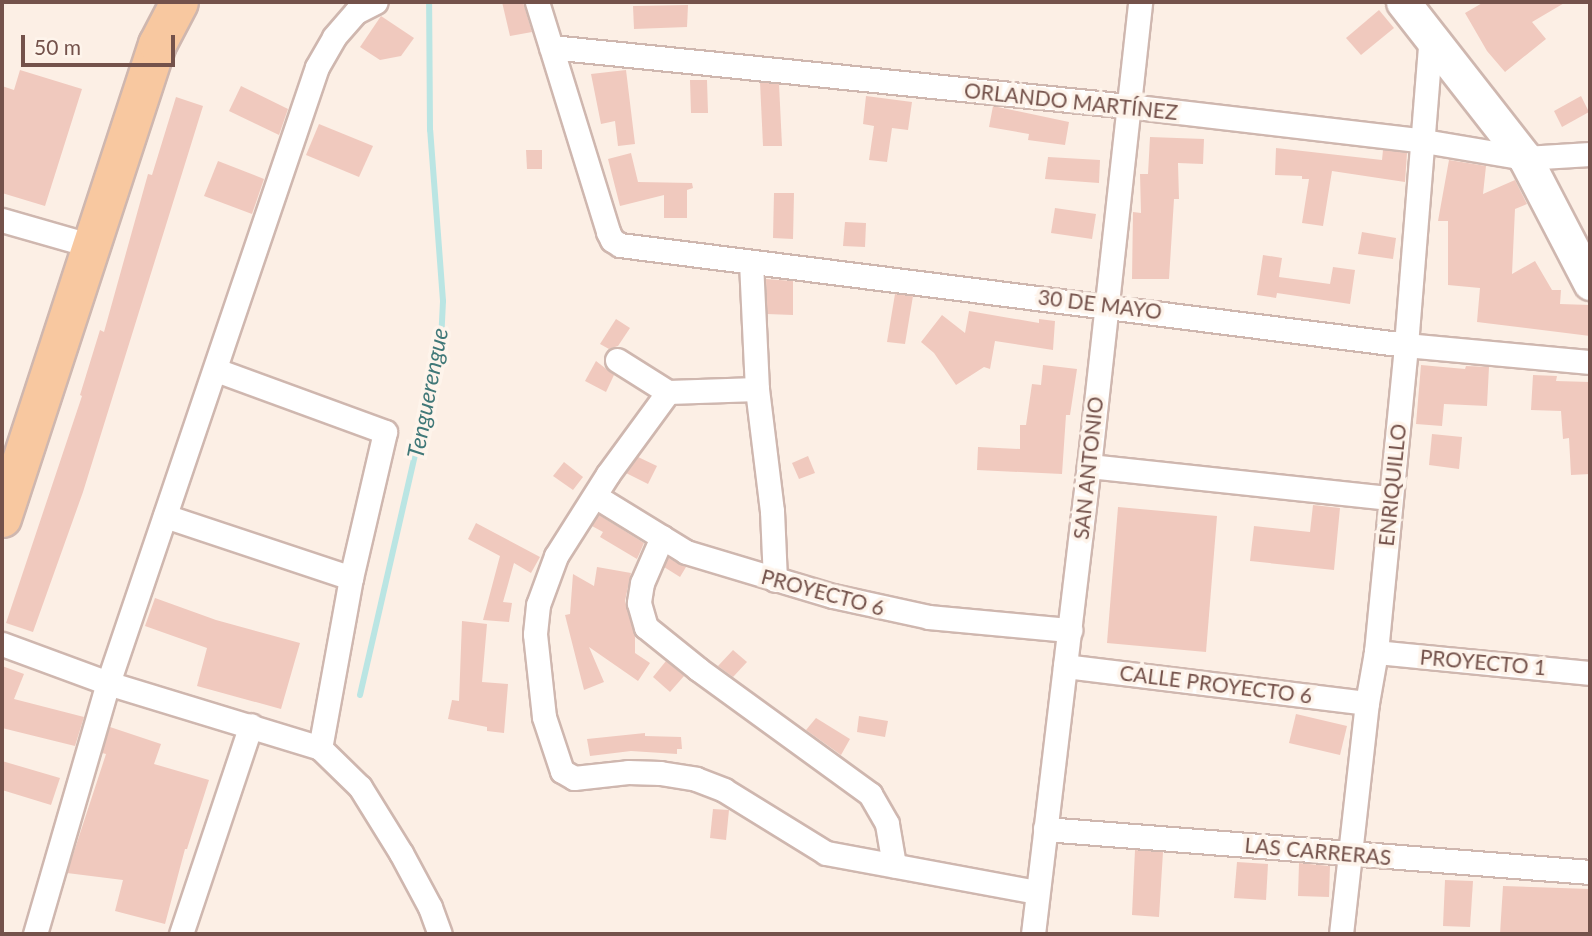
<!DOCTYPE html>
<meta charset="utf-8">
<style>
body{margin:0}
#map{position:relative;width:1592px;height:936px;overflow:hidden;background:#fcefe5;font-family:Lato,sans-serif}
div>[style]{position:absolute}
.stream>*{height:6px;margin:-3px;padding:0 3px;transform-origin:3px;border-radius:3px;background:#bae5e3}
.building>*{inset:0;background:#f0c9be}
.roads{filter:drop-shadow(2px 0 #cfb7af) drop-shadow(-2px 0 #cfb7af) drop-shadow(0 2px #cfb7af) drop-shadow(0 -2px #cfb7af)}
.minor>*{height:23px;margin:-11.5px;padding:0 11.5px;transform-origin:11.5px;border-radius:11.5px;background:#fff}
.secondary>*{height:33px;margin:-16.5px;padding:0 16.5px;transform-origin:16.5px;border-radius:16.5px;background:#fff}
.primary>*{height:37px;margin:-18.5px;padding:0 18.5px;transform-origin:18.5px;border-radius:18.5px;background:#f8c8a0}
span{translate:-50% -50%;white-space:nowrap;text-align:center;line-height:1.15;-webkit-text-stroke:7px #fef4eb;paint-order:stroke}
.street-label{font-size:21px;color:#74524b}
.water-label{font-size:23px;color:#407878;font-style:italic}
.frame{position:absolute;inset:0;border:4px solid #74524b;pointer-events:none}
.scale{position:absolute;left:21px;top:35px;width:154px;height:32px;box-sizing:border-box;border:4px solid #74524b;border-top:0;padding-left:9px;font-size:21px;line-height:24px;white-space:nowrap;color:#74524b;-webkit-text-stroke:5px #fef4eb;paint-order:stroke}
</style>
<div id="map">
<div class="stream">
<i style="left:360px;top:695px;width:362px;rotate:-77.1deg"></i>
<i style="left:441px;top:342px;width:41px;rotate:-87.2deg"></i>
<i style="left:443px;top:301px;width:171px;rotate:-94.3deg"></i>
<i style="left:430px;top:130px;width:128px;rotate:-90.4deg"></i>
</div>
<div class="building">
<i style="clip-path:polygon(502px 2px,523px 2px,532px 32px,510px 36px)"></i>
<i style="clip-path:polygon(1484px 2px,1566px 2px,1532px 22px,1546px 39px,1505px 72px,1487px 51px,1465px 13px)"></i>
<i style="clip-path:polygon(688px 5px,687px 27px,634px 29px,633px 6px)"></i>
<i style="clip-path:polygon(1379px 10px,1394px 28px,1361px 55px,1346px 38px)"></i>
<i style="clip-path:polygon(381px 16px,414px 38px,401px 56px,380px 60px,360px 47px)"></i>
<i style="clip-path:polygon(20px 70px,82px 89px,45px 206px,2px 193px,2px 86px,14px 90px)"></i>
<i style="clip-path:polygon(626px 70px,635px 144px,618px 146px,615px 121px,601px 124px,591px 74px)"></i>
<i style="clip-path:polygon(690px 80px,707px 80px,708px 113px,691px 113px)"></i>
<i style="clip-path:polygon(760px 82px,779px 84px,782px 146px,763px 146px)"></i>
<i style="clip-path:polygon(241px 86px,288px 109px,279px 135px,229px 111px)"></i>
<i style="clip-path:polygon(866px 96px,912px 102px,908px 130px,892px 128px,887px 162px,869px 160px,874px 126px,863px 124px)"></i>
<i style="clip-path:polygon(1581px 96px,1589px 112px,1562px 127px,1554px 111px)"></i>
<i style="clip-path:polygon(176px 97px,203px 106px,83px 492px,33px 632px,6px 623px,82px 396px,80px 395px,100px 330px,104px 332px,148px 174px,152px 175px)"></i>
<i style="clip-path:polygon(993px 106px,1069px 122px,1065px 145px,1028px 140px,1029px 134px,989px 127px)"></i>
<i style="clip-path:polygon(319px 124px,373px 146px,359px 177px,306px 155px)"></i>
<i style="clip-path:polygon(1150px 137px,1204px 139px,1203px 164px,1178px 163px,1179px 199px,1174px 199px,1169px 279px,1132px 279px,1133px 212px,1141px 213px,1140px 174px,1148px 174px)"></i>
<i style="clip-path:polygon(1276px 148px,1382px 160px,1383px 150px,1407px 153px,1405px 182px,1332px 171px,1323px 226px,1302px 223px,1309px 179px,1302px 179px,1302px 176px,1275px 175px)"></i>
<i style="clip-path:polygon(526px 150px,542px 150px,542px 169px,527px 169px)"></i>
<i style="clip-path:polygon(631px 153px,638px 182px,692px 183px,693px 188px,687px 190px,687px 218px,664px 218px,664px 195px,620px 206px,608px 159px)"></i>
<i style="clip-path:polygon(1048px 157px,1100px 160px,1099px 183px,1045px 179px)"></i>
<i style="clip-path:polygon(1449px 160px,1486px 166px,1483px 194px,1515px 180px,1527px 204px,1515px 209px,1512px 274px,1535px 261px,1552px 290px,1561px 290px,1560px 304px,1590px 305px,1590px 336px,1477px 322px,1480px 288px,1448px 285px,1448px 221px,1438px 221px)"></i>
<i style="clip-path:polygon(218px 161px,264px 179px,252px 214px,204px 196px)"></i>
<i style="clip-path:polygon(774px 193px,794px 193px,793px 239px,773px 238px)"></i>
<i style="clip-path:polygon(1055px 208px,1096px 214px,1092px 239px,1051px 233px)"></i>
<i style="clip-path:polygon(845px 222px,866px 223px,865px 247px,843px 246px)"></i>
<i style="clip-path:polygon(1362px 232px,1396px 238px,1393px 259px,1358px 254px)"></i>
<i style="clip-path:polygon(1263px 255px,1282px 258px,1279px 277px,1330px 284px,1333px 267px,1355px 270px,1350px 304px,1277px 293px,1276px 298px,1257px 295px)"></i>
<i style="clip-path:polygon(766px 279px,793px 281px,793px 315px,767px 314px)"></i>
<i style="clip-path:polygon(895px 294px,913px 296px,905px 344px,887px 342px)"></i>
<i style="clip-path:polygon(969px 311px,1039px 323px,1039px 319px,1055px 321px,1053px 350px,995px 341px,990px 369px,984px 367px,956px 385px,934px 353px,921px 342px,942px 315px,965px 333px)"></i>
<i style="clip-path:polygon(616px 319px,630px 328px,618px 346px,609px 349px,600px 344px)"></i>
<i style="clip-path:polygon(596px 361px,614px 375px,606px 392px,585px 381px)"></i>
<i style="clip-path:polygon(1043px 365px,1077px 369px,1070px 415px,1066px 415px,1062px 474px,977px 470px,978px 447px,1020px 449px,1020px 425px,1026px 425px,1032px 384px,1041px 385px)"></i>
<i style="clip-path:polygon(1421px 365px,1465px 369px,1466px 366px,1489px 367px,1487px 406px,1444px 404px,1442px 426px,1416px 424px)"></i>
<i style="clip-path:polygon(1533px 375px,1557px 376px,1556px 381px,1590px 382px,1590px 474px,1571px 475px,1569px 438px,1563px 439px,1561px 411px,1531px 410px)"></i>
<i style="clip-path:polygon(1432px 434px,1462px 437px,1459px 469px,1429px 465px)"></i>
<i style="clip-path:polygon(808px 456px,815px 473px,799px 479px,792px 463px)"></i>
<i style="clip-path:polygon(638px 457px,657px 466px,648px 484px,626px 473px)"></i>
<i style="clip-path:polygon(564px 462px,583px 477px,573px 490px,553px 476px)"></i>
<i style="clip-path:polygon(1313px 505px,1340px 508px,1334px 570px,1250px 561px,1254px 526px,1310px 532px)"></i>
<i style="clip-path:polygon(1118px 507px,1217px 516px,1206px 652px,1107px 643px)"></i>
<i style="clip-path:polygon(599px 515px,644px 543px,637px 559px,600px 537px,603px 532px,592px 526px)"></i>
<i style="clip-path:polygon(476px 523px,540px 557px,531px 573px,514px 563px,503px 602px,512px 603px,509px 622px,483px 620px,500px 556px,468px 539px)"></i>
<i style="clip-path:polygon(668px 558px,686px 567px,680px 577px,664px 567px)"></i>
<i style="clip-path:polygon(597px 567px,631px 573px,625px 601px,635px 635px,635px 653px,650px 663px,638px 681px,589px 647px,604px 682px,584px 690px,565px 615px,570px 614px,573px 574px,594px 586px)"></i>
<i style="clip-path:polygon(155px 598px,216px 620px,300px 643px,281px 709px,197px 686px,207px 648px,145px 626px)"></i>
<i style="clip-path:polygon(462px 621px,487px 624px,482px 682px,508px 684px,504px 733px,487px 731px,487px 727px,448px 719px,452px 700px,459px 701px)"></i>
<i style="clip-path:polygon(733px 650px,747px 662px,733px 677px,718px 666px)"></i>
<i style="clip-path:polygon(666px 661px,684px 676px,670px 692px,653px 677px)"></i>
<i style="clip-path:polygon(2px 666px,24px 674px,14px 699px,84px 717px,75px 746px,2px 728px)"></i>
<i style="clip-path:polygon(1296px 714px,1347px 726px,1340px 755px,1289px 743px)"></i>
<i style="clip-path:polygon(859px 716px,888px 721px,885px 737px,857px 732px)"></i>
<i style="clip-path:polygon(816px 718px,850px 739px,841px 755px,806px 730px)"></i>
<i style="clip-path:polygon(110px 727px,161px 744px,154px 764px,209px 780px,187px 849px,185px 849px,165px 924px,115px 911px,123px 880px,67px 873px,106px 754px,102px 753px)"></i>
<i style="clip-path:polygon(645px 733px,645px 736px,681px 737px,682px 749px,677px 749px,677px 754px,631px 751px,590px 756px,587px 739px)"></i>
<i style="clip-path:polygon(2px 761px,60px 778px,51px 805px,2px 790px)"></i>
<i style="clip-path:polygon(713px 809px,729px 810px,726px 840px,710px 838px)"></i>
<i style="clip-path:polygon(1135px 850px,1163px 852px,1159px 917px,1132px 915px)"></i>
<i style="clip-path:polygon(1237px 862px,1268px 864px,1266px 900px,1234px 898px)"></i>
<i style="clip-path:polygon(1299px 863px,1330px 866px,1329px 897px,1298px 896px)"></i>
<i style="clip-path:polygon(1445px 880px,1473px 881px,1470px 927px,1443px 926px)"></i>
<i style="clip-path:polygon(1503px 886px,1590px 889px,1590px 934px,1500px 934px)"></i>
</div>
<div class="roads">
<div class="minor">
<i style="left:537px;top:2px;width:241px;rotate:72.8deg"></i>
<i style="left:608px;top:232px;width:9px;rotate:63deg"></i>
<i style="left:612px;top:240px;width:9px;rotate:32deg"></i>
<i style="left:620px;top:245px;width:792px;rotate:7.25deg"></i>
<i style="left:1406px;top:345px;width:185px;rotate:5.3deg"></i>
<i style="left:551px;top:47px;width:580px;rotate:5.84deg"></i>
<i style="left:1128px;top:106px;width:298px;rotate:6.7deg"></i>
<i style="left:1424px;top:141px;width:102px;rotate:9.6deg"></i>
<i style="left:1525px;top:158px;width:65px;rotate:-3.5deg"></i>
<i style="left:2px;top:220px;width:91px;rotate:16deg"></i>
<i style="left:751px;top:262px;width:127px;rotate:87.3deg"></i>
<i style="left:757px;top:389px;width:123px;rotate:83deg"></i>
<i style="left:772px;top:511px;width:69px;rotate:87.5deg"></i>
<i style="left:617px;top:360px;width:60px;rotate:32.1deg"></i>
<i style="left:216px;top:370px;width:180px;rotate:20.1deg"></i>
<i style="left:385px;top:432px;width:150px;rotate:103.1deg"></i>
<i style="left:351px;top:578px;width:173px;rotate:100.3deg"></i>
<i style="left:757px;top:389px;width:89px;rotate:178.1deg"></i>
<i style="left:668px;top:392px;width:102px;rotate:126.2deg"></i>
<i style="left:608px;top:474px;width:97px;rotate:122.4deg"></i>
<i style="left:556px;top:556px;width:52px;rotate:110.2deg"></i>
<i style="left:538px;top:605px;width:29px;rotate:96deg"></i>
<i style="left:535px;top:634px;width:83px;rotate:83.8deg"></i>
<i style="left:544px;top:717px;width:57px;rotate:71.6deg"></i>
<i style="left:562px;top:771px;width:14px;rotate:30deg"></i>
<i style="left:574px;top:778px;width:54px;rotate:-6.3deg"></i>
<i style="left:628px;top:772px;width:32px;rotate:2deg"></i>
<i style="left:660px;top:773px;width:36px;rotate:9deg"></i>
<i style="left:696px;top:779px;width:30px;rotate:21deg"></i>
<i style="left:724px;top:790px;width:120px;rotate:31.7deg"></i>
<i style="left:826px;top:853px;width:215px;rotate:10.5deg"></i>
<i style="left:1089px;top:466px;width:303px;rotate:6.1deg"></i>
<i style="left:595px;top:496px;width:107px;rotate:31.6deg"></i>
<i style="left:686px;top:552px;width:153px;rotate:16.7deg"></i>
<i style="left:833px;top:596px;width:98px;rotate:12.3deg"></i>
<i style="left:929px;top:617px;width:142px;rotate:5.3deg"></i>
<i style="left:165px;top:516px;width:196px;rotate:18.4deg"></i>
<i style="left:662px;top:537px;width:50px;rotate:113.5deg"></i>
<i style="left:642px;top:583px;width:20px;rotate:99deg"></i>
<i style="left:639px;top:603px;width:25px;rotate:74deg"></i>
<i style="left:646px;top:627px;width:67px;rotate:38.9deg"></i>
<i style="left:698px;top:669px;width:213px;rotate:36deg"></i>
<i style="left:870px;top:794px;width:34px;rotate:60deg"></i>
<i style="left:887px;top:824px;width:42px;rotate:80.3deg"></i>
<i style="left:2px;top:644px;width:113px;rotate:20.2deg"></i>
<i style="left:108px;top:683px;width:222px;rotate:17deg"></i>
<i style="left:320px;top:748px;width:56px;rotate:44.3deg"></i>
<i style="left:360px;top:787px;width:78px;rotate:58.2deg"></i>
<i style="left:401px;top:853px;width:61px;rotate:61.8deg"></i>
<i style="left:430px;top:907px;width:29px;rotate:70deg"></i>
<i style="left:1376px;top:652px;width:215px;rotate:5.6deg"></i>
<i style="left:1065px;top:666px;width:304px;rotate:7deg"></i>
<i style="left:1045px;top:829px;width:547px;rotate:4.51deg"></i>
<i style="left:35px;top:934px;width:261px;rotate:-73.8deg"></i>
<i style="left:108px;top:683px;width:650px;rotate:-71.26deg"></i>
<i style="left:317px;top:67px;width:34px;rotate:-60deg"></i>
<i style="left:334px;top:37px;width:33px;rotate:-49deg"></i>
<i style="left:356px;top:12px;width:22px;rotate:-27deg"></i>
<i style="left:181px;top:934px;width:220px;rotate:-71.5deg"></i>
<i style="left:1033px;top:934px;width:471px;rotate:-83.2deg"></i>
<i style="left:1089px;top:466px;width:467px;rotate:-83.7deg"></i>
<i style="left:1341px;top:934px;width:232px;rotate:-83.6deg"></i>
<i style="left:1367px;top:703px;width:52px;rotate:-80deg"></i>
<i style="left:1376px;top:652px;width:308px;rotate:-84.4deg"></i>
<i style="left:1406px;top:345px;width:312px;rotate:-85.4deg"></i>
</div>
<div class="secondary">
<i style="left:1403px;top:2px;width:198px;rotate:52deg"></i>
<i style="left:1525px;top:158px;width:141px;rotate:62.5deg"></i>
</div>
<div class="primary">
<i style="left:2px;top:518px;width:499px;rotate:-71.9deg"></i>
<i style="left:157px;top:44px;width:47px;rotate:-62.4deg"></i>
</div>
</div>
<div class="street-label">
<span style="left:1071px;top:101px;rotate:6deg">ORLANDO MARTÍNEZ</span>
<span style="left:1100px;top:304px;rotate:7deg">30 DE MAYO</span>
<span style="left:1088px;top:468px;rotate:-84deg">SAN ANTONIO</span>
<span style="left:1392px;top:485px;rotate:-84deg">ENRIQUILLO</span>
<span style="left:823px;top:592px;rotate:15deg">PROYECTO 6</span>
<span style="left:1483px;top:662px;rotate:5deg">PROYECTO 1</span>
<span style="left:1216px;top:684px;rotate:7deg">CALLE PROYECTO 6</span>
<span style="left:1318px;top:851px;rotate:5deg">LAS CARRERAS</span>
</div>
<div class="water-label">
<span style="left:427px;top:393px;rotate:-79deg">Tenguerengue</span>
</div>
<div class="frame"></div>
<div class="scale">50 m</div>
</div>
